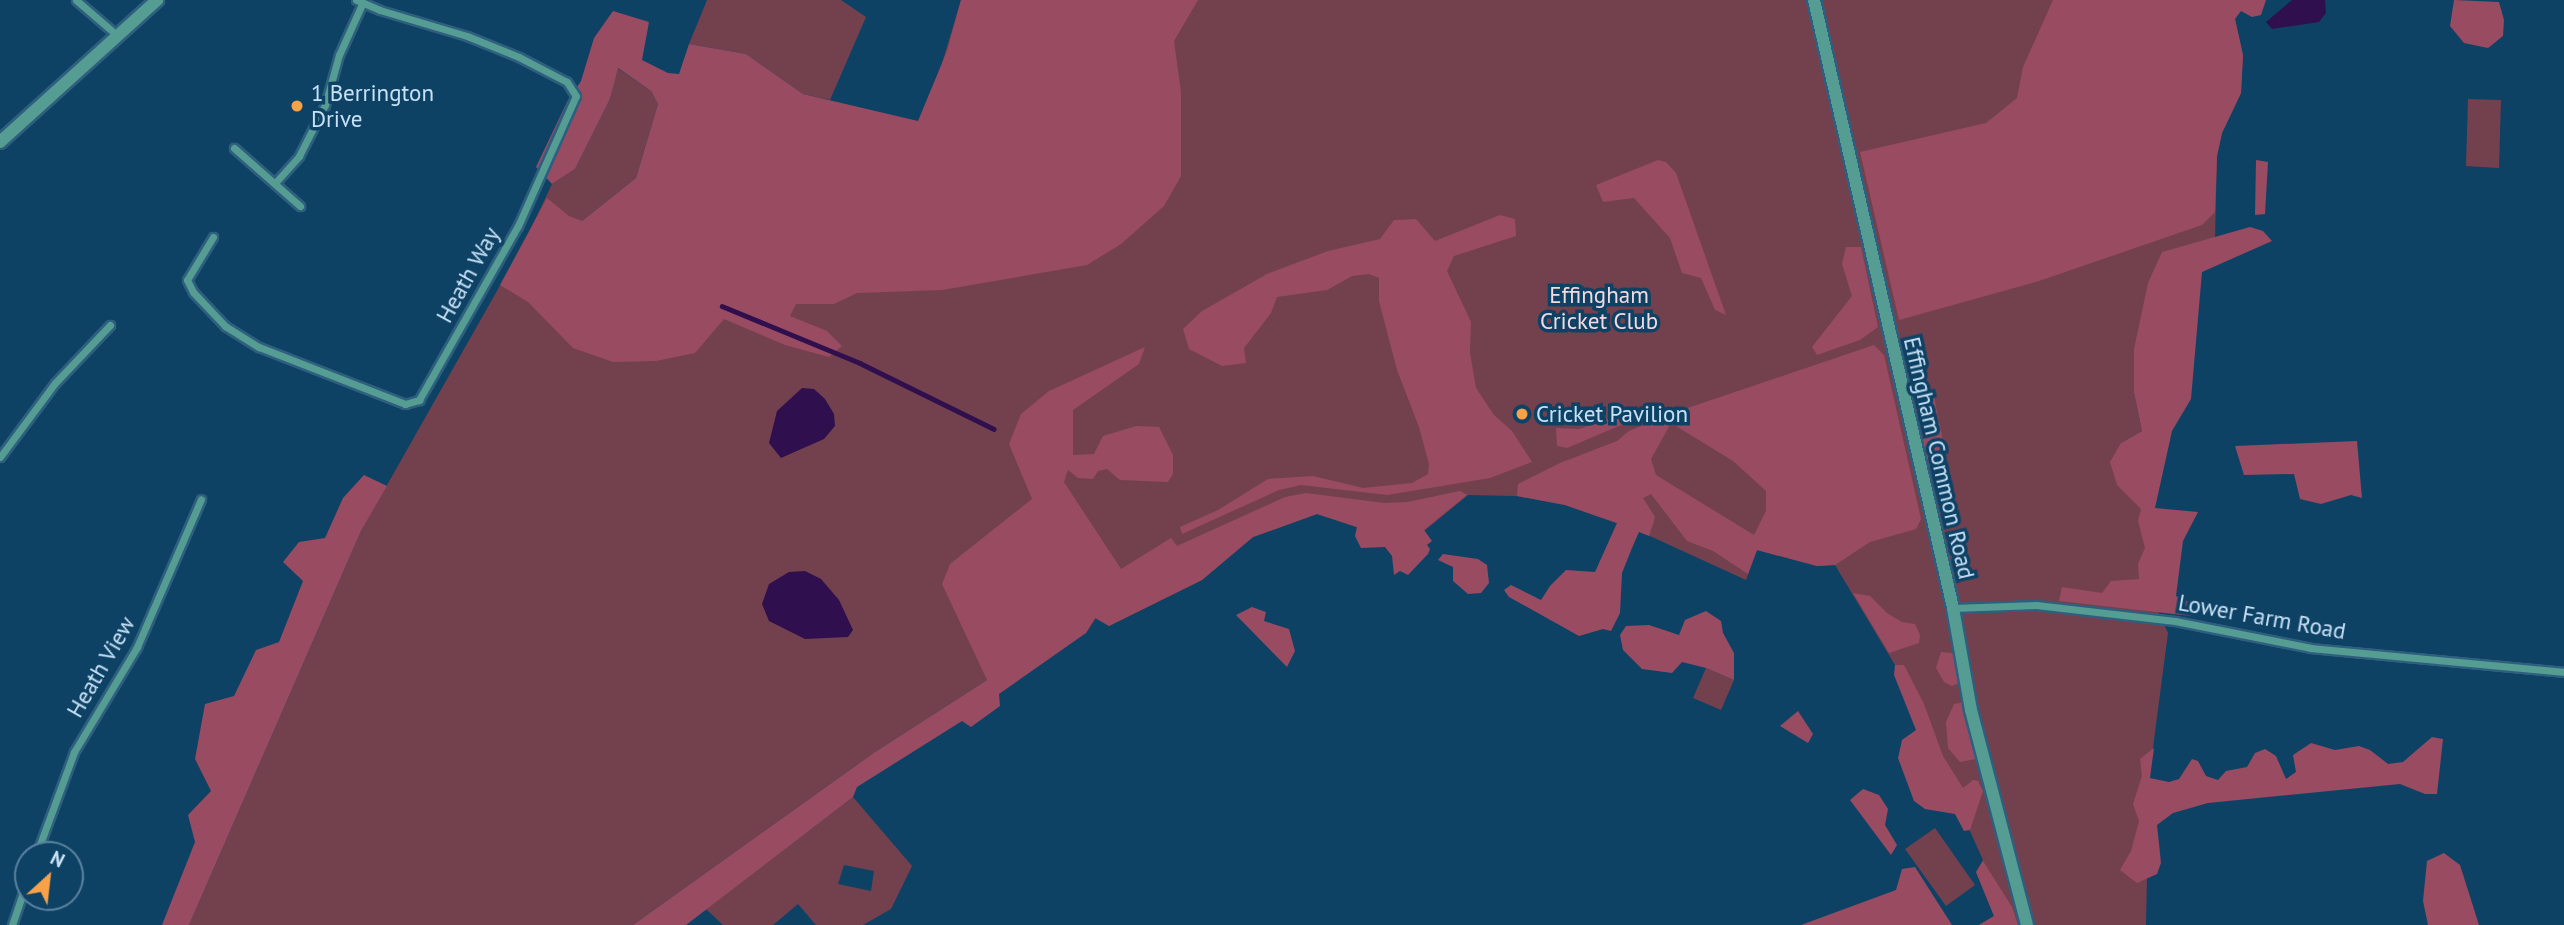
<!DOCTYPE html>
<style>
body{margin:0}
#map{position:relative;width:2564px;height:925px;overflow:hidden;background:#0e4265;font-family:"PT Sans",sans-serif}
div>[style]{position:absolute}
.green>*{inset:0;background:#73414e}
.forest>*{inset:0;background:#994b62}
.water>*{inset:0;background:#2f0f4d}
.stream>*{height:4.5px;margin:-2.25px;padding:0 2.25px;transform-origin:2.25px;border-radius:2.25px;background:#2f0f4d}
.roads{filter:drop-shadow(2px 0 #2f5f7f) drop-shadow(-2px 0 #2f5f7f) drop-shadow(0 2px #2f5f7f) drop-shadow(0 -2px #2f5f7f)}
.minor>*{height:7px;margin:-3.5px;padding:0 3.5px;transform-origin:3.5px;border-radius:3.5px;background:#559d92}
.tertiary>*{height:12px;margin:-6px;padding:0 6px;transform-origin:6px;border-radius:6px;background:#559d92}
.dots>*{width:19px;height:19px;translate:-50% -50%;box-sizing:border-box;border:4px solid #0e4265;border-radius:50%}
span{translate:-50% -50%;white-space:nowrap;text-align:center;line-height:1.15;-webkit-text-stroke:7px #0e4265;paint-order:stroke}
.poi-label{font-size:23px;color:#c8e1f6}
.left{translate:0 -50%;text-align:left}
.street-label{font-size:23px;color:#c8e1f6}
.park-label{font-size:23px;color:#f2dadf}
.north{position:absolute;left:14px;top:841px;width:70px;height:70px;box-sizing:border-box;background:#0e4265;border:2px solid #58829f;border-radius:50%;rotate:27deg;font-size:19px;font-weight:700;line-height:28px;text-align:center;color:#c8e1f6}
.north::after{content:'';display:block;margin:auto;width:24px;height:32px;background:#f7a149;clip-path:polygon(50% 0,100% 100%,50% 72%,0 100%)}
</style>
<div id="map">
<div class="green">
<i style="clip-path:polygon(707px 0,841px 0,866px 17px,830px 100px,803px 94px,746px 54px,689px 44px)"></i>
<i style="clip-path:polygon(961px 0,2244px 0,2235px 19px,2243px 55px,2241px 93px,2222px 133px,2217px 156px,2215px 238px,2162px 253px,2134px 393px,2142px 431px,2121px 443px,2141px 509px,2159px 613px,2168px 633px,2149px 778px,2146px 925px,1979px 925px,1994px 916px,1976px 872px,1983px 860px,1895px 665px,1835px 565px,1817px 566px,1757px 550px,1746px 580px,1639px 531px,1565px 505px,1517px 496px,1468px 495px,1424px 531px,1362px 529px,1317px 514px,1253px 537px,1202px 580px,1109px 626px,1096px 618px,1086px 633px,987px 680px,875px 752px,633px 925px,189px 925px,361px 531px,523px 245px,552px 184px,575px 169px,610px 99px,617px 68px,651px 91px,658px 104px,636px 178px,582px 221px,923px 127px)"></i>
<i style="clip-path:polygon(2468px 99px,2501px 100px,2499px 168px,2466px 166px)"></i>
<i style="clip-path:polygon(1706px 668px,1734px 680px,1721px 710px,1693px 698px)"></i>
<i style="clip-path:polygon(evenodd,853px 797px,912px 866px,891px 909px,863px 925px,816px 925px,798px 904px,773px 925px,723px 925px,706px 909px,853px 797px,844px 865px,874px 871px,871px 891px,838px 884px,844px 865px)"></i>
<i style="clip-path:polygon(1935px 828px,1975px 885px,1946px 906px,1905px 849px)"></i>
</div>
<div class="forest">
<i style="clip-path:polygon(961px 0,1198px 0,1174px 41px,1181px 92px,1181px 176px,1164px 206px,1121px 244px,1087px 265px,942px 290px,857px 293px,834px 304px,796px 304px,790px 316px,827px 331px,842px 346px,829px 357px,785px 345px,724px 319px,695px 353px,656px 361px,613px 362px,573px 348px,528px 302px,500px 285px,547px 198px,569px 216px,582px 221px,636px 178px,658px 104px,651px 91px,618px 68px,610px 99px,575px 169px,552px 184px,536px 167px,567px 102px,581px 81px,594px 38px,613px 11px,649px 22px,642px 60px,668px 73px,679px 74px,689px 44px,746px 54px,803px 94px,918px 121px,947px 51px)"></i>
<i style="clip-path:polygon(2053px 0,2266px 0,2261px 15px,2252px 17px,2241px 11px,2235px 19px,2243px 55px,2241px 93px,2222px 133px,2217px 156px,2215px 212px,2202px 225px,2039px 281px,1899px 320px,1860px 152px,1986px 123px,2017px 98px,2023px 67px)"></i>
<i style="clip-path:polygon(2454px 0,2499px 2px,2504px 20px,2503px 36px,2488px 48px,2464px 43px,2450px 26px)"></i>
<i style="clip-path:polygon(1658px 160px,1666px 162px,1676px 173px,1726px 315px,1715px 310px,1701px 278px,1682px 273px,1670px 238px,1634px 198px,1603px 202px,1596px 185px)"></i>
<i style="clip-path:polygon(2256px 160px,2268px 162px,2265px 214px,2255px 215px)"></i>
<i style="clip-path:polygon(1500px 215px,1515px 219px,1516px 236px,1454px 256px,1447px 271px,1471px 322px,1470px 353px,1476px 388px,1494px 415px,1512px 431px,1532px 462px,1490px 478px,1387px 495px,1301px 485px,1279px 490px,1182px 534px,1180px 527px,1218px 510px,1268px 479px,1313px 476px,1363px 488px,1412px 483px,1428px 474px,1429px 464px,1419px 427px,1397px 370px,1379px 301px,1379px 278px,1369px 274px,1352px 276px,1327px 290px,1277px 297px,1271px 313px,1244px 348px,1246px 363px,1222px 366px,1189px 349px,1183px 329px,1202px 311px,1267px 274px,1328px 251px,1380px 239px,1394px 220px,1416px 219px,1435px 241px)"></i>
<i style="clip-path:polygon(2250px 227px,2263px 231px,2272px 241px,2202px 272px,2191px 399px,2172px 431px,2155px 508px,2198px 512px,2183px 541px,2176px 596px,2195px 605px,2191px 616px,2059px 601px,2062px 587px,2102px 593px,2111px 581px,2139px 579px,2138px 564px,2145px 548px,2138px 521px,2141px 509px,2117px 485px,2110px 462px,2121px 443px,2142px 431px,2134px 393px,2134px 349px,2148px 283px,2162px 252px)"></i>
<i style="clip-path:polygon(1846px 247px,1861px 247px,1878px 327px,1860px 340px,1817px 355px,1812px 347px,1852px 296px,1842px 264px)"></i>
<i style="clip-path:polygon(evenodd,1874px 345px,1884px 355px,1921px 519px,1916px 529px,1870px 542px,1835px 565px,1817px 566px,1757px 550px,1748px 574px,1713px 551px,1687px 541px,1651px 494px,1643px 498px,1655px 517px,1653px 524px,1649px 536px,1639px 532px,1632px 548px,1622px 573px,1620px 613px,1611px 631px,1603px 629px,1579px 636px,1509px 597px,1504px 590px,1511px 585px,1541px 600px,1550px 586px,1566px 570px,1595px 572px,1617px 523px,1565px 505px,1517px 496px,1518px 484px,1560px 463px,1617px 441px,1629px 431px,1667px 415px,1874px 345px,1671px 423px,1733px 461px,1766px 491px,1766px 511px,1754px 535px,1656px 475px,1651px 459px,1671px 423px)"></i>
<i style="clip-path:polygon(1145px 347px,1139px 364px,1073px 410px,1073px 455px,1094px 454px,1103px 436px,1136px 426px,1159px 427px,1173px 455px,1173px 474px,1168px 482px,1120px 480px,1107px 469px,1098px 471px,1093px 479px,1078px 478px,1068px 470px,1064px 482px,1121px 569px,1171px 538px,1177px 546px,1285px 497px,1306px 493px,1384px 503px,1407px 502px,1460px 491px,1467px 495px,1424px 530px,1432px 541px,1427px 545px,1430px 549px,1428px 554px,1408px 575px,1400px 571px,1394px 575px,1392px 556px,1385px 547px,1361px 548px,1355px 536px,1357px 527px,1317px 514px,1253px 537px,1202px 580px,1109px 626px,1095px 618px,1086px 633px,999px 694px,1000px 706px,971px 727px,962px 721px,857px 787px,853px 797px,686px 925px,633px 925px,875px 752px,987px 680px,942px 584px,950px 564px,1032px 499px,1009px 444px,1021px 414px,1049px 391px)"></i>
<i style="clip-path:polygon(1909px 357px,1918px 359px,1924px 385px,1933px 391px,1947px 461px,1943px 480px,1930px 476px,1904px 362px)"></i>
<i style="clip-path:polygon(1636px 409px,1647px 414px,1567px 448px,1557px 446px,1556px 428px,1579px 429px)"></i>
<i style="clip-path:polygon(2357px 441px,2362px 498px,2351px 495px,2321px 504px,2300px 499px,2294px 474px,2244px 475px,2235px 446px)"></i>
<i style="clip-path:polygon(364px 475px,387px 486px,361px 531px,189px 925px,162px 925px,195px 842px,188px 815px,211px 791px,195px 759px,205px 704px,234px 696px,256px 650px,279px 642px,303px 581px,283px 562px,299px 542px,325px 538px,343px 498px)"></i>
<i style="clip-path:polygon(1443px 554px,1478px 559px,1487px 565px,1489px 583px,1481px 593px,1468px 594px,1453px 581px,1453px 567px,1438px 560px)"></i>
<i style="clip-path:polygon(1853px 593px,1870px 596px,1887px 613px,1902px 622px,1915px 624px,1920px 635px,1919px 643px,1889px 653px)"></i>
<i style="clip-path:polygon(1252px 607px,1266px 612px,1264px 621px,1289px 629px,1295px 651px,1287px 667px,1236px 615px)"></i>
<i style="clip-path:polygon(1706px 611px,1721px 621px,1723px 633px,1734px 653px,1734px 680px,1706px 668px,1682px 662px,1672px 673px,1642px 669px,1623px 650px,1620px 635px,1626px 626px,1649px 625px,1679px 635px,1685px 620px)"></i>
<i style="clip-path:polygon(1941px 652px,1952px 653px,1958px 666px,1959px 683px,1952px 686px,1944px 682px,1936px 668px)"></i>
<i style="clip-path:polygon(1895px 665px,1904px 665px,1924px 704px,1943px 756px,1963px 788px,1973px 780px,1978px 781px,1983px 791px,1970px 830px,1964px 831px,1955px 814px,1925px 809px,1914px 801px,1898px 758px,1902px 740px,1916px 730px,1894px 675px)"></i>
<i style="clip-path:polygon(1965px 702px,1976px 759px,1960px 762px,1948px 748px,1946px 722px,1954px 704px)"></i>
<i style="clip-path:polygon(1798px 711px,1813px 734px,1808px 743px,1780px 726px)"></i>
<i style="clip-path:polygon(2432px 737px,2443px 739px,2437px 794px,2425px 794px,2400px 784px,2208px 803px,2173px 813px,2157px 825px,2161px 863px,2157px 874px,2137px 883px,2120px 870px,2131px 851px,2139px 821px,2133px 804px,2142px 776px,2140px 759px,2154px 748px,2150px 778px,2169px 782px,2179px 779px,2192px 759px,2198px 761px,2206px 776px,2218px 780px,2226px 771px,2247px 767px,2255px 753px,2265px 749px,2276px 756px,2286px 779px,2296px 772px,2293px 755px,2311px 743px,2335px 750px,2359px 746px,2370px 750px,2388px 764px,2403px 762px)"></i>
<i style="clip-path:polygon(1863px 789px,1879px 795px,1888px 809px,1885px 825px,1897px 845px,1891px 855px,1850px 800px)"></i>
<i style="clip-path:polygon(2444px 853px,2460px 865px,2479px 925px,2428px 925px,2423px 901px,2427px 861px)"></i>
<i style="clip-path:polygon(1983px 861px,2012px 907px,2018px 925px,1979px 925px,1994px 916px,1976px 872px)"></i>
<i style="clip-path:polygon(1915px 867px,1952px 925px,1801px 925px,1896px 890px,1902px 869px)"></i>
</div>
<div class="water">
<i style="clip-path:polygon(2292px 0,2325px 0,2326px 13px,2319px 22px,2272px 29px,2266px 22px)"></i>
<i style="clip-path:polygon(802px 388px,814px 389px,825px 399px,834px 414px,835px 426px,824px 439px,781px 458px,769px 443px,777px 411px)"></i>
<i style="clip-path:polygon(805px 571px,821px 579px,839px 600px,853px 630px,848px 637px,805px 639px,769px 621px,762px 604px,769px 584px,789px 572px)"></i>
</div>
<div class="stream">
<i style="left:722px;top:306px;width:149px;rotate:22.4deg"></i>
<i style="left:860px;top:363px;width:149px;rotate:26.2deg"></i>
</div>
<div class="roads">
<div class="minor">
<i style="left:76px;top:0;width:55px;rotate:40.6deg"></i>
<i style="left:234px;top:148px;width:88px;rotate:41.3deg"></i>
<i style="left:275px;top:183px;width:36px;rotate:-48deg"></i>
<i style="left:299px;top:156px;width:57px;rotate:-63deg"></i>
<i style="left:325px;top:105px;width:52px;rotate:-74.4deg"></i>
<i style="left:339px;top:55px;width:56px;rotate:-65.7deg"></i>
<i style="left:213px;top:237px;width:50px;rotate:121.2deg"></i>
<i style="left:187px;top:280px;width:13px;rotate:63deg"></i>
<i style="left:193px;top:292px;width:47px;rotate:46.7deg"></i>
<i style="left:225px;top:326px;width:40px;rotate:32deg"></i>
<i style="left:259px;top:347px;width:157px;rotate:21.3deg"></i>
<i style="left:405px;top:404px;width:15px;rotate:-16deg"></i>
<i style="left:419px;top:400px;width:200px;rotate:-60.4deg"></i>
<i style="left:518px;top:226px;width:142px;rotate:-66deg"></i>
<i style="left:576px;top:96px;width:17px;rotate:-123deg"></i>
<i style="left:567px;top:82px;width:54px;rotate:-152.5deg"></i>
<i style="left:519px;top:57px;width:56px;rotate:-158deg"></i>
<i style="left:467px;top:36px;width:91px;rotate:-163.4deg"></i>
<i style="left:380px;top:10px;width:26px;rotate:-157deg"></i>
<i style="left:0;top:457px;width:92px;rotate:-53.4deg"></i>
<i style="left:55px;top:383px;width:80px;rotate:-46.5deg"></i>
<i style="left:1953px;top:608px;width:83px;rotate:-2.1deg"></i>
<i style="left:2036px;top:605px;width:140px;rotate:6.6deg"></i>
<i style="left:2175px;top:621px;width:139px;rotate:11.2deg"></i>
<i style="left:2311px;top:648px;width:254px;rotate:5.4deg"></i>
<i style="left:36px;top:855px;width:110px;rotate:-69.7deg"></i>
<i style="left:74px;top:752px;width:122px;rotate:-59deg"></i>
<i style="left:137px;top:647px;width:161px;rotate:-66.6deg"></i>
<i style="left:12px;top:925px;width:50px;rotate:-71.2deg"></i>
</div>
<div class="tertiary">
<i style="left:1814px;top:0;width:624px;rotate:77.12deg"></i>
<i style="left:1953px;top:608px;width:104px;rotate:80deg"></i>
<i style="left:1971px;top:710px;width:222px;rotate:75.4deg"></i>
<i style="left:0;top:142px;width:212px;rotate:-42.1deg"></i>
</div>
</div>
<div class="dots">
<i style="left:297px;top:106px;background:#f7a149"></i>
<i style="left:1522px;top:414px;background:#f7a149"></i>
</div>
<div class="poi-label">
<span class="left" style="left:311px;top:106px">1 Berrington<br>Drive</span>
<span class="left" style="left:1536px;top:414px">Cricket Pavilion</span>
</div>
<div class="street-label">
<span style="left:468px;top:275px;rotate:-61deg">Heath Way</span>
<span style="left:1939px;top:458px;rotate:77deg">Effingham Common Road</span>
<span style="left:2262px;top:617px;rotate:10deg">Lower Farm Road</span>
<span style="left:101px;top:667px;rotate:-60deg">Heath View</span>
</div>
<div class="park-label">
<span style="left:1599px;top:308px">Effingham<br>Cricket Club</span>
</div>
<div class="north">N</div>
</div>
